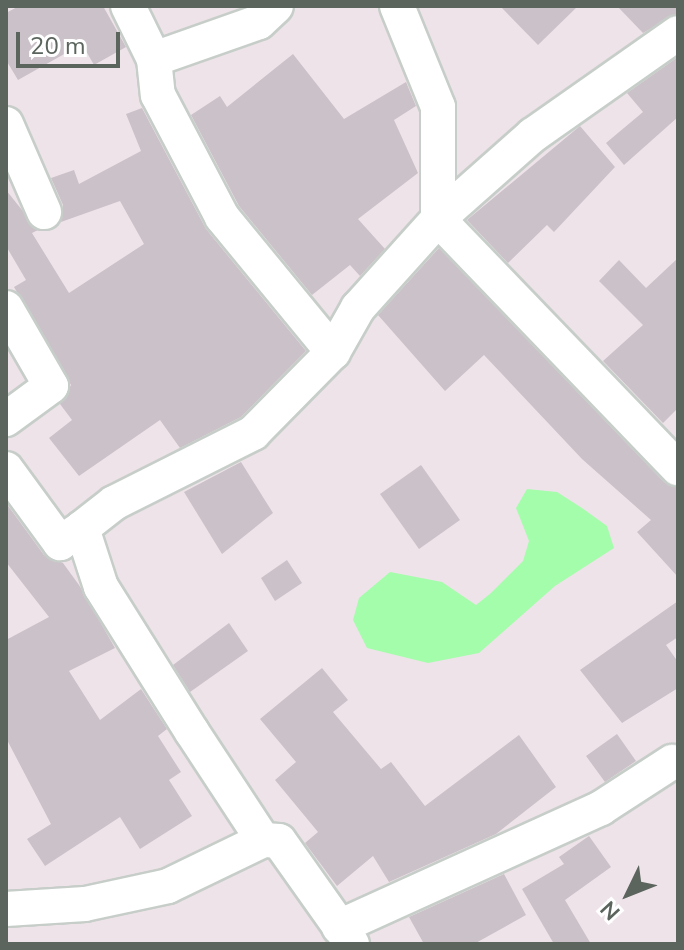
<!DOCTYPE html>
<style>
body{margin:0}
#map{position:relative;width:684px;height:950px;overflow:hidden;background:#eee3e9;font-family:"Nunito Sans",sans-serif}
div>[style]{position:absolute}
.water>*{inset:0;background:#a4fdab}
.building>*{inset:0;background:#cbc1c8}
.roads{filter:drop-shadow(2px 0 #c7cec9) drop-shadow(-2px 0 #c7cec9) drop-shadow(0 2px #c7cec9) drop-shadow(0 -2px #c7cec9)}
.minor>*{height:34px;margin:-17px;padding:0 17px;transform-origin:17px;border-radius:17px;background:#fff}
span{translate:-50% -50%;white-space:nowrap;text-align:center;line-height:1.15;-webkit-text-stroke:7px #fff;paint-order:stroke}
.frame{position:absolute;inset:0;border:8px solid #5b645d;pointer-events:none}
.north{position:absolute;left:588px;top:854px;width:80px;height:80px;-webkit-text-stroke:6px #fff;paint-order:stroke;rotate:227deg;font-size:22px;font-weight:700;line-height:32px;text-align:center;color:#5b645d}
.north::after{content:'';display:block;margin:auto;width:28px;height:36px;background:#5b645d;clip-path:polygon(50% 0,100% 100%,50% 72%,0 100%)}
.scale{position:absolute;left:16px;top:32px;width:104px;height:36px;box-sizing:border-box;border:4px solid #5b645d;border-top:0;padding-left:10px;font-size:24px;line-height:28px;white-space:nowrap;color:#5b645d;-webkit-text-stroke:6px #fff;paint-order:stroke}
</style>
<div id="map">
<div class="water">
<i style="clip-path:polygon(527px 489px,557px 492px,582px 508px,607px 526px,614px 548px,555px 586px,479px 653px,428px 663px,367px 648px,353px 620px,359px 598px,390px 572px,442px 582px,476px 605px,491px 593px,523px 561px,529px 541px,516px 508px)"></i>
</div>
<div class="building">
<i style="clip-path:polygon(19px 6px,103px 6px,126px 47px,94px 65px,82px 44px,18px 80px,6px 60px,6px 13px)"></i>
<i style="clip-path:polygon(500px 6px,578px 6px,538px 45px)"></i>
<i style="clip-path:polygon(617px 6px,678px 6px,678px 13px,643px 33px)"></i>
<i style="clip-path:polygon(293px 54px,344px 119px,406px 82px,416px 106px,394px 120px,418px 173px,358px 219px,385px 249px,360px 276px,350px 265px,312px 295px,239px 206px,191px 115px,220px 96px,227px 107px)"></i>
<i style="clip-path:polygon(678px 57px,678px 117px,624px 165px,606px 143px,643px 112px,627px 93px)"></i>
<i style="clip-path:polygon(142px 108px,206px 229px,306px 351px,241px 417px,180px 448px,160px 420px,79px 476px,49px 438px,72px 420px,60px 404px,71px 385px,14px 287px,26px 280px,6px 246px,6px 190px,38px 230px,32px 233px,69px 293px,144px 244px,120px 201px,61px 222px,63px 205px,51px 178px,74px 170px,79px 184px,141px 151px,126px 114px)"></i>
<i style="clip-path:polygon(580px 126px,615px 167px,554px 232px,547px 225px,508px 263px,467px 220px)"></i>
<i style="clip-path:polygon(439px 248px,664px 482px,678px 487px,678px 577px,637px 532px,651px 520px,582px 459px,484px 355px,445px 391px,378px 315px)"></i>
<i style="clip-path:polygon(678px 258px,678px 408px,663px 423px,603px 361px,643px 325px,599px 281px,619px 260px,646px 288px)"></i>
<i style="clip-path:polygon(241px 462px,273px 513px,222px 554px,184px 492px)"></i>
<i style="clip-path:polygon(421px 465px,460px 520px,419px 549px,380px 494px)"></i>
<i style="clip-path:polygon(6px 503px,44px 555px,63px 563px,79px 585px,115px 648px,69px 671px,100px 720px,141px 689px,167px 729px,158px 736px,181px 772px,169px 780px,192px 816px,140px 849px,120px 817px,45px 866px,27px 839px,51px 824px,6px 738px,6px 640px,49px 617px,6px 562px)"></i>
<i style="clip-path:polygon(287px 560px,302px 583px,275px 601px,261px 578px)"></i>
<i style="clip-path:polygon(678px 601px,678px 637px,666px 645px,678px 662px,678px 688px,622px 723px,580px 670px)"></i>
<i style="clip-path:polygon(229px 623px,248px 651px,190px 692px,173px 665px)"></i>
<i style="clip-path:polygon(322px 668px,348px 700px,333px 712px,381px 769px,391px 762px,425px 806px,519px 735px,556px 787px,496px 834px,389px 882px,373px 856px,337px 886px,305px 843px,318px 832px,275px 780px,296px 762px,260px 719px)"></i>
<i style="clip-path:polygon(617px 734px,636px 761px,605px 782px,586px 756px)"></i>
<i style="clip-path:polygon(589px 836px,611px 867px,565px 900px,591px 944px,554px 944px,522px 889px,564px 864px,559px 857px)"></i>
<i style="clip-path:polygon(504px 874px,526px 915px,474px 944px,424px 944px,409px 917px)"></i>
</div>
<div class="roads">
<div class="minor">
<i style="left:128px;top:6px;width:59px;rotate:63.9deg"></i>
<i style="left:154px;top:59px;width:36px;rotate:84deg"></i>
<i style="left:158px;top:95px;width:138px;rotate:62.3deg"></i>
<i style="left:222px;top:217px;width:175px;rotate:50.6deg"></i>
<i style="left:397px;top:6px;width:109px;rotate:67.9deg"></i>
<i style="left:438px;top:107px;width:112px;rotate:90deg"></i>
<i style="left:438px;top:219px;width:346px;rotate:46.1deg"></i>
<i style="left:154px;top:59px;width:111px;rotate:-19.4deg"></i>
<i style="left:259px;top:22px;width:23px;rotate:-43deg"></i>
<i style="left:6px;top:124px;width:96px;rotate:66.6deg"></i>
<i style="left:6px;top:308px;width:90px;rotate:60deg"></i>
<i style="left:51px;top:386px;width:56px;rotate:143.7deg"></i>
<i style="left:6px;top:469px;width:92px;rotate:53.9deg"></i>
<i style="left:60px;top:543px;width:27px;rotate:-34deg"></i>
<i style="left:6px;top:909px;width:79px;rotate:-3.6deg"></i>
<i style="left:85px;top:904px;width:85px;rotate:-12.2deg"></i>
<i style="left:168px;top:886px;width:106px;rotate:-25.8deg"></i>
<i style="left:339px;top:927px;width:288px;rotate:-24.4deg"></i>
<i style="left:601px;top:808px;width:85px;rotate:-32.9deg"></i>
<i style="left:352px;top:944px;width:126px;rotate:-125.3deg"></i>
<i style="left:279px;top:841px;width:16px;rotate:-176deg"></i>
<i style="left:263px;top:840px;width:129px;rotate:-123.3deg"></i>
<i style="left:192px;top:732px;width:171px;rotate:-122.1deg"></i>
<i style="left:101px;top:587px;width:62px;rotate:-107.9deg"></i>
<i style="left:82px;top:528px;width:41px;rotate:-38deg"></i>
<i style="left:114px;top:503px;width:156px;rotate:-26.7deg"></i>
<i style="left:253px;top:433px;width:114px;rotate:-45.4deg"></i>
<i style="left:333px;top:352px;width:51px;rotate:-60.4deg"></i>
<i style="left:358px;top:308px;width:120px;rotate:-48deg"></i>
<i style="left:438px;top:219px;width:127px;rotate:-41.5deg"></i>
<i style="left:533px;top:135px;width:177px;rotate:-35.1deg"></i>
</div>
</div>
<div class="frame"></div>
<div class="north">N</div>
<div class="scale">20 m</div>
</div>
